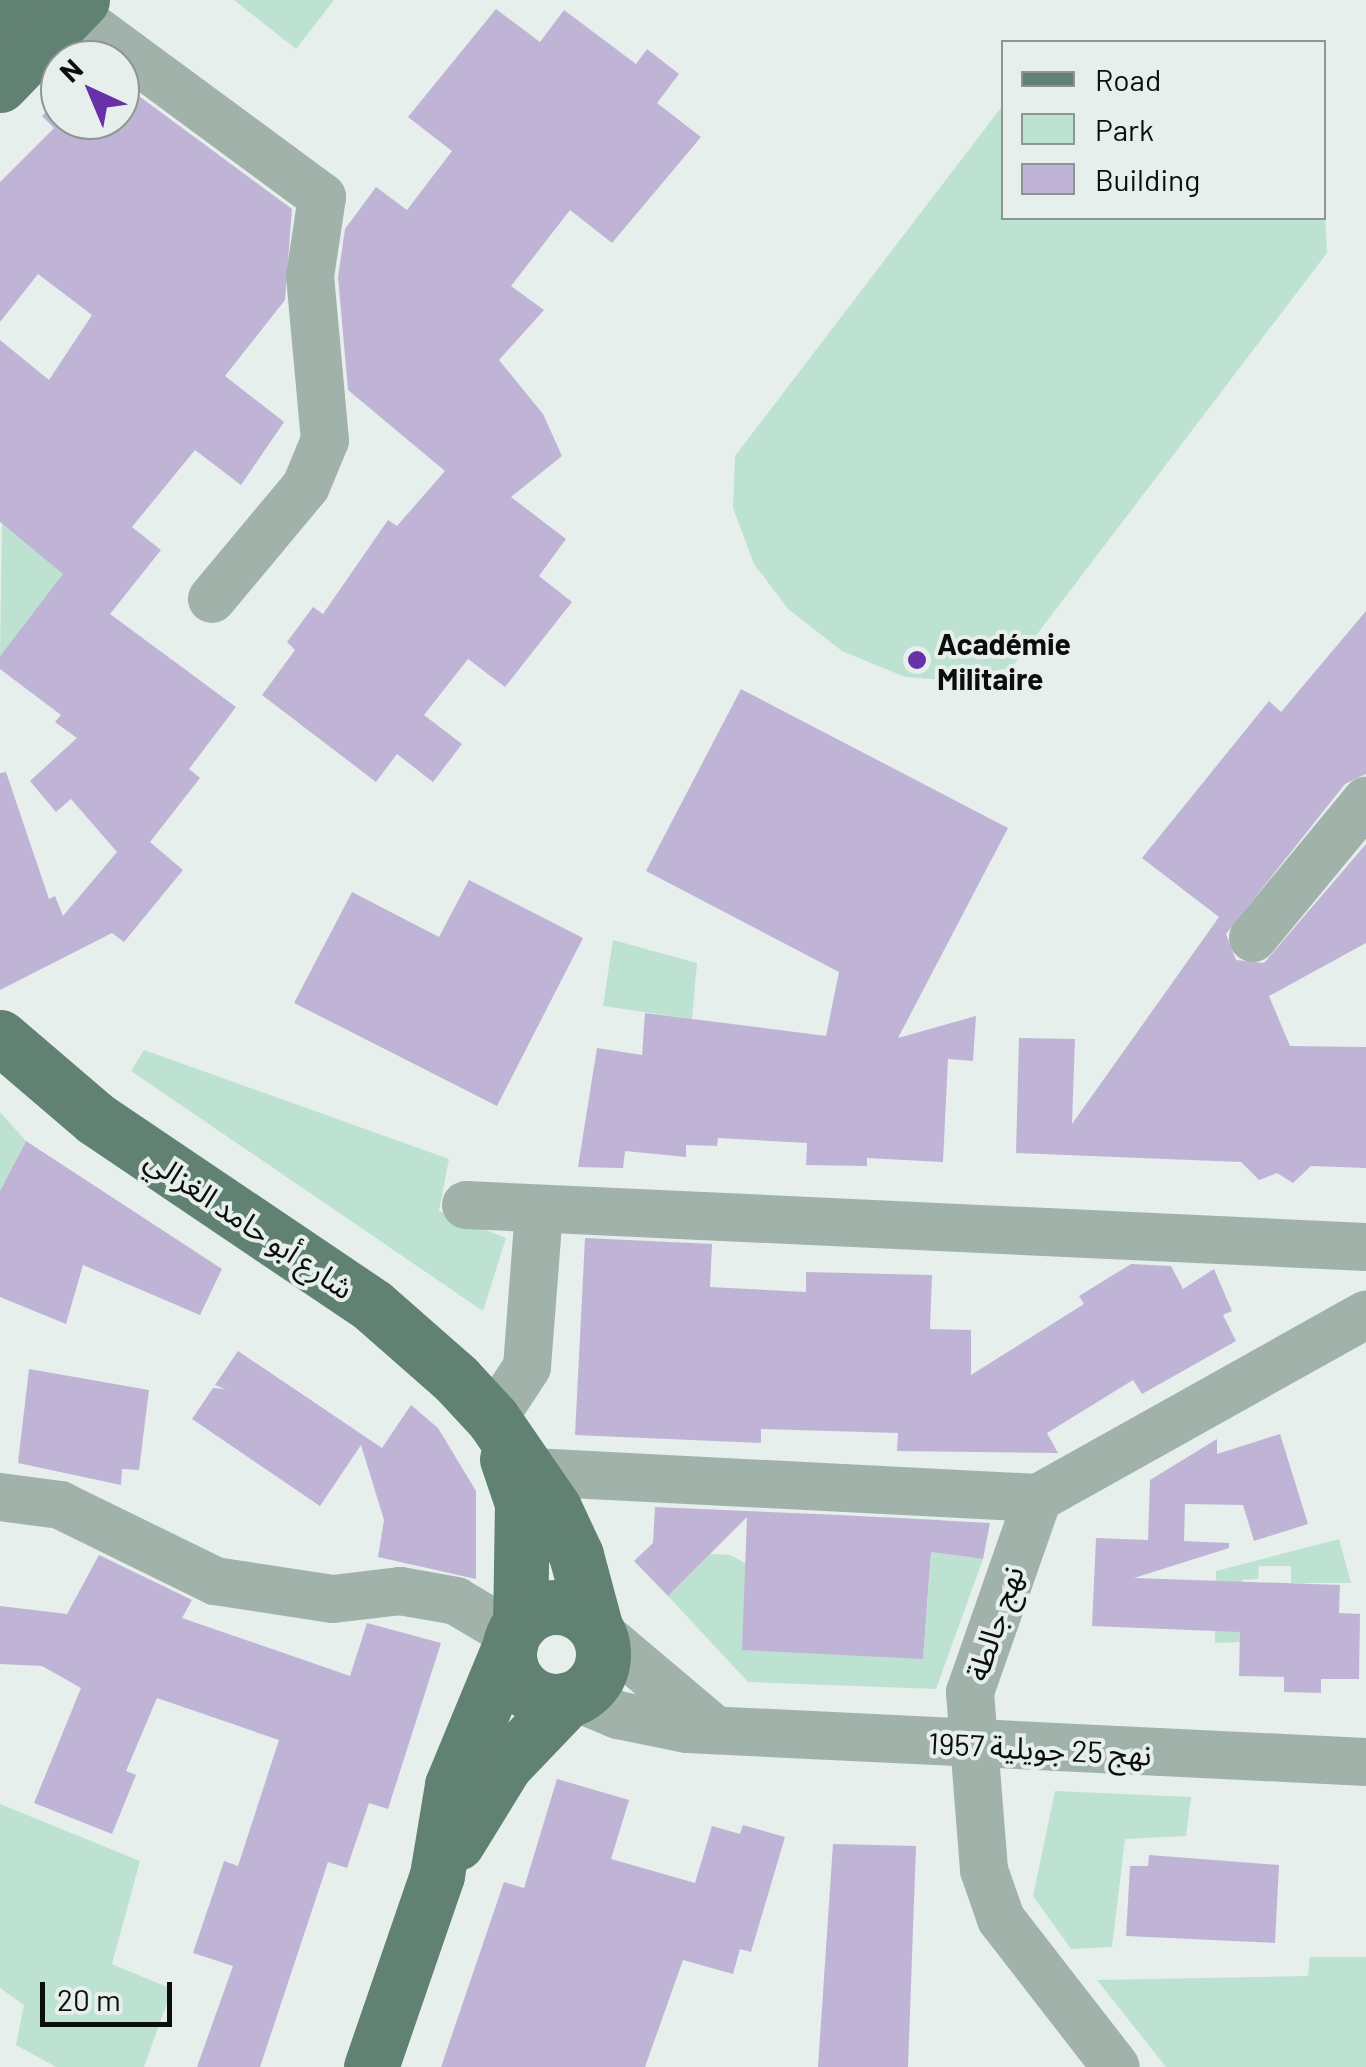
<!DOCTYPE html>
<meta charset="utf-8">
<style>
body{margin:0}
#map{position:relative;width:1366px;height:2067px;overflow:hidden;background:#e6efeb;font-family:Barlow,"Noto Sans Arabic",sans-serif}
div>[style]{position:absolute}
.green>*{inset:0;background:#bee2d2}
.building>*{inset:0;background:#c0b4d6}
.minor>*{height:48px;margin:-24px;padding:0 24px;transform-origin:24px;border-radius:24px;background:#a1b2aa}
.major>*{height:55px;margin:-27.5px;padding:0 27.5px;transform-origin:27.5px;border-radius:27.5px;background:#618173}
.major>.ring{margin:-27.5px;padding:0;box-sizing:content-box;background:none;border:55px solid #618173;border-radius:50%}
.dots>*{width:28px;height:28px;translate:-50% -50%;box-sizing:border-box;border:5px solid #e6efeb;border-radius:50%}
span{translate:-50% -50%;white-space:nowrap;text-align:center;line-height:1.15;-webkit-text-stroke:8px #e6efeb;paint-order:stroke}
.poi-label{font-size:30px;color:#0b0e0c;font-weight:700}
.left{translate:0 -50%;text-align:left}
.street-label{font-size:30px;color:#0b0e0c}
.legend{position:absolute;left:1001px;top:40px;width:325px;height:180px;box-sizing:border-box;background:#e6efeb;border:2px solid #8e9592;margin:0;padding:12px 18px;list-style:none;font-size:30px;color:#0b0e0c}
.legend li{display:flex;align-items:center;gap:20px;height:50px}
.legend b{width:50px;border:2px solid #8e9592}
.north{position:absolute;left:40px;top:40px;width:100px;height:100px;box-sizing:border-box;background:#e6efeb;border:2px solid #8e9592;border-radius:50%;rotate:316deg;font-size:28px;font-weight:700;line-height:40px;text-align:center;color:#0b0e0c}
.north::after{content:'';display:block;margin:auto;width:35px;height:45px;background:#6931a8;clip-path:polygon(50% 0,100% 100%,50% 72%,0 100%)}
.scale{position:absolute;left:40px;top:1982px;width:132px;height:45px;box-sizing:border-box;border:5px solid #0b0e0c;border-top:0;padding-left:12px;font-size:30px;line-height:35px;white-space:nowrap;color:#0b0e0c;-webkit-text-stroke:8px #e6efeb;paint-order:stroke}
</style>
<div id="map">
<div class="green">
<i style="clip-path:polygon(234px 0,334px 0,296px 49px)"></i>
<i style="clip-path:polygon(1003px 105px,1004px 218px,1324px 218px,1324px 197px,1327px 253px,1012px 667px,957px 681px,905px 677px,842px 651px,788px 609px,754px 564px,733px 508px,735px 456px)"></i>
<i style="clip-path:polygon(2px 524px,65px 575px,45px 630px,29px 618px,0 656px)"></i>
<i style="clip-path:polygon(613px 940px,697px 963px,692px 1019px,603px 1006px)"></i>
<i style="clip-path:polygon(144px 1050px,449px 1159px,439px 1211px,506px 1238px,483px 1311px,131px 1071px)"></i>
<i style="clip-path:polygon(0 1112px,26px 1141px,0 1191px)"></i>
<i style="clip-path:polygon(884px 1517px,942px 1520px,939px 1553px,983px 1559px,936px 1689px,748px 1682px,668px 1596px,710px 1554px,730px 1555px,923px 1659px,931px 1556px)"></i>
<i style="clip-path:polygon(1339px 1539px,1351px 1583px,1291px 1583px,1291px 1566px,1259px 1566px,1258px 1579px,1242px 1580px,1240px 1642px,1215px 1643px,1216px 1571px)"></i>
<i style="clip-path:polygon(1055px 1791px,1191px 1797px,1186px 1836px,1125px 1839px,1112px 1947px,1071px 1949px,1033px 1896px)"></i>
<i style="clip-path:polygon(0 1804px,140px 1861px,112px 1964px,172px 1989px,144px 2067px,56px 2067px,16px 2045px,24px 2005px,0 1988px)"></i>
<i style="clip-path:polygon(1310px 1957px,1366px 1957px,1366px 2067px,1166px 2067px,1097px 1980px,1308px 1976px)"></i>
</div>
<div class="building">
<i style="clip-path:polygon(496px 9px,540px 42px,564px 10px,636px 64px,647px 49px,679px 74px,657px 103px,701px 137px,612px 243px,570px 210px,511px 286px,544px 310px,499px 360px,543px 414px,562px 456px,511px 497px,566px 539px,539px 576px,572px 602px,505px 687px,468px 659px,424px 715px,462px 744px,433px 782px,397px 754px,376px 782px,262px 695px,295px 650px,287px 642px,313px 607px,323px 614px,388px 520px,397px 526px,445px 471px,348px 390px,338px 277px,345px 229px,376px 187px,407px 210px,452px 151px,408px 117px)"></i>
<i style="clip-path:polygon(120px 82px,292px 209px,285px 300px,225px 376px,284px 422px,241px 485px,195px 450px,132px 527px,161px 550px,110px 614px,236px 707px,189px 769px,200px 778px,150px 842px,183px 870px,124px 942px,112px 933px,0 990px,0 773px,6px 772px,49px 899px,55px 896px,63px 916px,117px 852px,71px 799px,56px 812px,30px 781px,77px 738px,55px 722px,61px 715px,0 669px,0 656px,63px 574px,0 522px,0 340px,49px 380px,92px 315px,38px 274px,0 322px,0 182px,54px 128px,42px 116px,60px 98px,60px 120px,120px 120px)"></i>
<i style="clip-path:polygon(1366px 611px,1366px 774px,1345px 784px,1226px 934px,1236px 960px,1264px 963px,1366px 844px,1366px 943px,1269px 996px,1290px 1046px,1366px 1047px,1366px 1168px,1311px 1166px,1293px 1183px,1277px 1173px,1259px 1180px,1241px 1162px,1016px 1153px,1019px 1038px,1075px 1039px,1072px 1124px,1219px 917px,1142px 858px,1269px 701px,1281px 712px)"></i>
<i style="clip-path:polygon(741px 689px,1008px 828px,898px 1038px,976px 1016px,973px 1061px,948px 1059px,943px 1162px,867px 1158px,867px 1166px,806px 1165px,807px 1143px,718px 1138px,717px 1146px,686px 1145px,686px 1157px,625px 1151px,623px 1168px,578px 1167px,597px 1048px,642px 1055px,645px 1013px,826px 1036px,839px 972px,646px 871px)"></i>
<i style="clip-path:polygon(469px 880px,583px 938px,497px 1106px,294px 1003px,352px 892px,439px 937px)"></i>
<i style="clip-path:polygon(26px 1141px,222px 1269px,200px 1315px,83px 1265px,66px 1324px,0 1297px,0 1191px)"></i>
<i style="clip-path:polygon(585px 1238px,712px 1244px,710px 1287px,806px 1292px,806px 1272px,932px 1275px,930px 1329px,971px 1330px,971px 1375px,1084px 1304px,1079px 1296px,1131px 1264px,1171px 1266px,1183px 1289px,1214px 1269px,1232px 1311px,1223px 1315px,1236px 1341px,1142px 1394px,1133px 1380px,1047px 1433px,1058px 1453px,897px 1451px,898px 1433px,761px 1429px,761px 1443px,575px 1435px)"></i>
<i style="clip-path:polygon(238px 1351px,382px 1448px,411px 1405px,438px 1428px,476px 1491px,476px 1579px,378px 1557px,384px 1520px,361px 1445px,320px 1506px,192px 1419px,213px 1388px,225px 1389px,215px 1385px)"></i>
<i style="clip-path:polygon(29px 1369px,149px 1390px,139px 1470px,122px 1469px,121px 1485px,18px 1463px)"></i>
<i style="clip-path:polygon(1280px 1434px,1308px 1524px,1254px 1541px,1243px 1505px,1185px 1504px,1184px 1541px,1229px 1543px,1229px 1548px,1134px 1578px,1340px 1585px,1339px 1613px,1360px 1614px,1359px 1679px,1321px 1679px,1321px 1693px,1284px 1692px,1284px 1677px,1239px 1676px,1240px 1632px,1092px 1626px,1096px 1538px,1148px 1540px,1150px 1480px,1217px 1439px,1217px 1454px)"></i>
<i style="clip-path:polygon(655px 1507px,840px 1515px,990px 1523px,983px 1559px,931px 1552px,923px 1659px,742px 1650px,747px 1517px,668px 1596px,634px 1561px,653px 1543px)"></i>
<i style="clip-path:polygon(99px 1555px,192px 1600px,182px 1618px,350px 1676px,367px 1623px,441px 1643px,388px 1809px,369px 1803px,347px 1868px,328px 1862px,260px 2067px,197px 2067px,233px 1966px,193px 1953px,224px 1861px,238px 1866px,279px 1740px,157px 1698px,126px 1771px,136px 1775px,112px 1834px,34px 1803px,81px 1688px,42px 1666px,0 1664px,0 1606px,67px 1614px)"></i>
<i style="clip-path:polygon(557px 1779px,629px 1800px,611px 1859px,695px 1883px,712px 1826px,740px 1834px,743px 1825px,785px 1837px,751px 1952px,740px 1949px,733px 1974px,683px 1960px,645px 2067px,441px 2067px,504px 1882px,524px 1888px)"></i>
<i style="clip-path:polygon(833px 1844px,916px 1846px,908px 2067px,818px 2067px)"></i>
<i style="clip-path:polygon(1149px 1855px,1279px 1865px,1275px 1943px,1126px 1936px,1130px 1866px,1148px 1866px)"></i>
</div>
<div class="minor">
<i style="left:71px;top:12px;width:312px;rotate:36.4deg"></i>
<i style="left:322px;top:197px;width:80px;rotate:98.6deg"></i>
<i style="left:310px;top:276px;width:165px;rotate:84.8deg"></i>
<i style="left:325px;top:440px;width:50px;rotate:112.4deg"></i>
<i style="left:306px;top:486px;width:147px;rotate:129.8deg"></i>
<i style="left:1253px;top:938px;width:178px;rotate:-50.5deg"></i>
<i style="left:466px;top:1205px;width:901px;rotate:2.67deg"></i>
<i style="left:493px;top:1419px;width:62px;rotate:-56.8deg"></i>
<i style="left:527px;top:1367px;width:157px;rotate:-85.6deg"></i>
<i style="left:532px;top:1472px;width:507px;rotate:2.94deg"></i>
<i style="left:1038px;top:1498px;width:376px;rotate:-29.2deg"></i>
<i style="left:0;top:1497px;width:61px;rotate:7.6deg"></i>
<i style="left:60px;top:1505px;width:173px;rotate:26.1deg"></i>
<i style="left:215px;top:1581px;width:119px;rotate:8.7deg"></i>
<i style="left:333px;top:1599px;width:67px;rotate:-6.8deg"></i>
<i style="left:400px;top:1591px;width:57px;rotate:10.1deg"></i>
<i style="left:456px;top:1601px;width:66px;rotate:30.8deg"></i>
<i style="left:1038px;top:1498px;width:206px;rotate:109.3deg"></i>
<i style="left:970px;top:1692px;width:179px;rotate:85.5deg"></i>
<i style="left:984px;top:1870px;width:52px;rotate:70.9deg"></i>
<i style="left:1001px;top:1919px;width:187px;rotate:52.2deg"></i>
<i style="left:598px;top:1631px;width:153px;rotate:40.2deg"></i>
<i style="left:575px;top:1697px;width:47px;rotate:22.7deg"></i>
<i style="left:618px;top:1715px;width:70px;rotate:11.5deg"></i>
<i style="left:687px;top:1729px;width:680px;rotate:2.78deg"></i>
</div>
<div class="major">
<i style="left:0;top:28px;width:34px;rotate:-54deg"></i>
<i style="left:0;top:85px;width:118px;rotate:-46deg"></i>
<i style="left:0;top:1037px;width:126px;rotate:40.5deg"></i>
<i style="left:96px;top:1119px;width:334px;rotate:34deg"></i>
<i style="left:373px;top:1306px;width:111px;rotate:41.3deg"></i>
<i style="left:456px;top:1379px;width:54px;rotate:47.2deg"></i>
<i style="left:493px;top:1419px;width:108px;rotate:55.6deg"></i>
<i style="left:554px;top:1508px;width:52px;rotate:64.9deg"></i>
<i style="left:576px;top:1555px;width:73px;rotate:75deg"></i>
<i style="left:507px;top:1459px;width:46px;rotate:71.2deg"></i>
<i style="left:522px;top:1503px;width:121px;rotate:90.9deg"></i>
<i class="ring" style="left:509px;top:1607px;width:39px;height:39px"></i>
<i style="left:457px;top:1843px;width:92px;rotate:-58.4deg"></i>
<i style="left:505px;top:1765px;width:91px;rotate:-46.3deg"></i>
<i style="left:371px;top:2067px;width:203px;rotate:-71deg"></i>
<i style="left:437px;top:1875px;width:91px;rotate:-80.5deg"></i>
<i style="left:452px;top:1785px;width:152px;rotate:-67.5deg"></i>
</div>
<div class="dots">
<i style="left:917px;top:660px;background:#6931a8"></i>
</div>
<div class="poi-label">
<span class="left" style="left:937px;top:660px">Académie<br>Militaire</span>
</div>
<div class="street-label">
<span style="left:250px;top:1223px;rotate:34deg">شارع أبو حامد الغزالي</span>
<span style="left:994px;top:1623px;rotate:-71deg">نهج جالطة</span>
<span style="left:1040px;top:1748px;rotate:3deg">نهج 25 جويلية 1957</span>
</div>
<ul class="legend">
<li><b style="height:12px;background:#618173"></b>Road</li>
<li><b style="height:28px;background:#bee2d2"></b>Park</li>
<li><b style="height:28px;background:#c0b4d6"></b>Building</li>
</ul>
<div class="north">N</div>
<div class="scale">20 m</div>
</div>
